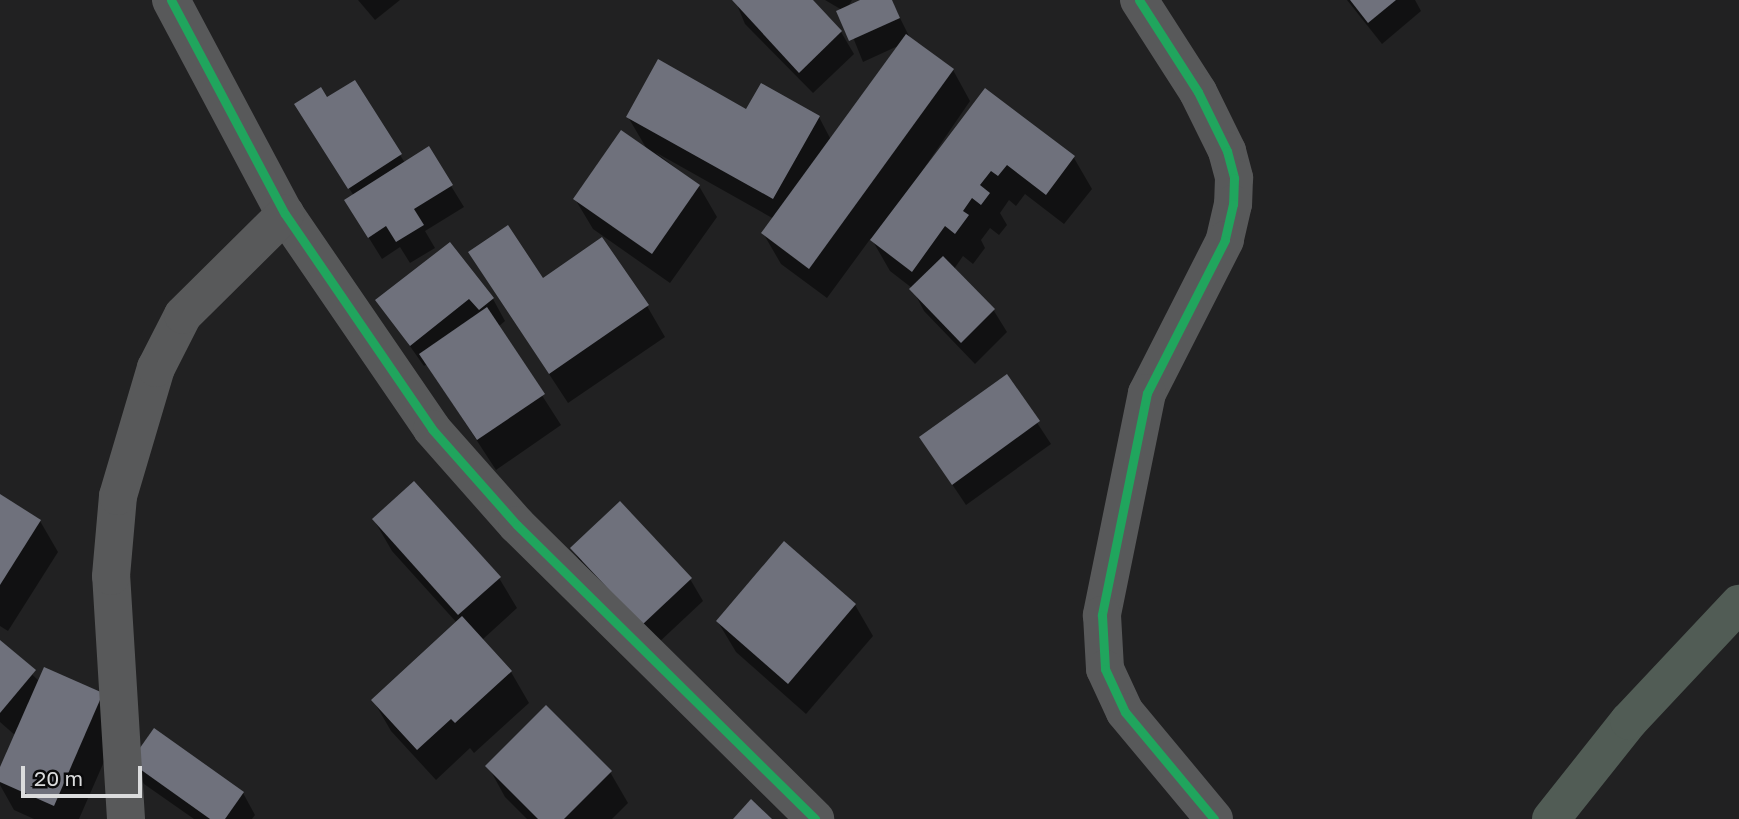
<!DOCTYPE html>
<style>
body{margin:0}
#map{position:relative;width:1739px;height:819px;overflow:hidden;background:#212122;font-family:"Golos Text",sans-serif}
div>[style]{position:absolute}
.shadow>*{inset:0;background:#0007}
.building>*{inset:0;background:#6f717c}
.minor>*{height:38px;margin:-19px;padding:0 19px;transform-origin:19px;border-radius:19px;background:#58595a}
.highway>*{height:38px;margin:-19px;padding:0 19px;transform-origin:19px;border-radius:19px;background:#515c55}
.cycleway>*{height:9px;margin:-4.5px;padding:0 4.5px;transform-origin:4.5px;border-radius:4.5px;background:#20a55d}
span{translate:-50% -50%;white-space:nowrap;text-align:center;line-height:1.15;-webkit-text-stroke:7px #0a0a0b;paint-order:stroke}
.scale{position:absolute;left:21px;top:766px;width:121px;height:32px;box-sizing:border-box;border:4px solid #dbdcdd;border-top:0;padding-left:9px;font-size:21px;line-height:24px;white-space:nowrap;color:#dbdcdd;-webkit-text-stroke:5px #0a0a0b;paint-order:stroke}
</style>
<div id="map">
<div class="shadow">
<i style="clip-path:polygon(358px 0,400px 0,375px 20px)"></i>
<i style="clip-path:polygon(735px 0,810px 0,841px 32px,854px 54px,813px 93px,745px 24px)"></i>
<i style="clip-path:polygon(825px 0,852px 0,848px 7px,864px 0,891px 0,911px 40px,953px 70px,970px 101px,901px 202px,986px 90px,1074px 158px,1092px 189px,1064px 224px,1025px 194px,1016px 206px,1009px 200px,1000px 213px,1007px 225px,999px 235px,990px 228px,981px 240px,985px 248px,973px 264px,963px 256px,954px 269px,994px 311px,1007px 332px,975px 364px,924px 311px,912px 288px,890px 271px,871px 238px,827px 298px,781px 264px,763px 233px,774px 219px,655px 152px,699px 186px,717px 217px,670px 283px,593px 229px,575px 199px,648px 151px,628px 117px,747px 112px,819px 117px,831px 140px,900px 45px,863px 62px,842px 10px)"></i>
<i style="clip-path:polygon(1347px 0,1415px 0,1421px 11px,1382px 44px)"></i>
<i style="clip-path:polygon(354px 82px,405px 163px,451px 186px,464px 207px,425px 231px,435px 248px,410px 263px,400px 247px,382px 259px,359px 222px,354px 196px,309px 126px,327px 99px)"></i>
<i style="clip-path:polygon(450px 244px,493px 299px,505px 321px,498px 327px,561px 425px,496px 470px,427px 364px,424px 366px,378px 301px)"></i>
<i style="clip-path:polygon(470px 253px,543px 280px,647px 306px,665px 337px,568px 403px)"></i>
<i style="clip-path:polygon(1007px 377px,1051px 444px,966px 505px,921px 438px)"></i>
<i style="clip-path:polygon(0 496px,40px 521px,58px 552px,8px 631px,0 626px)"></i>
<i style="clip-path:polygon(374px 520px,499px 578px,517px 608px,482px 640px,511px 672px,529px 703px,474px 753px,470px 748px,436px 780px,391px 731px,373px 700px,457px 623px,392px 551px)"></i>
<i style="clip-path:polygon(572px 548px,690px 579px,703px 601px,656px 645px,585px 570px)"></i>
<i style="clip-path:polygon(855px 605px,873px 636px,806px 714px,736px 652px,718px 622px)"></i>
<i style="clip-path:polygon(0 644px,39px 681px,102px 695px,120px 725px,79px 819px,34px 819px,14px 810px,0 785px,0 772px,16px 736px,0 722px)"></i>
<i style="clip-path:polygon(132px 762px,243px 793px,255px 815px,252px 819px,194px 819px,144px 784px)"></i>
<i style="clip-path:polygon(488px 766px,610px 772px,628px 803px,612px 819px,527px 819px,505px 797px)"></i>
</div>
<div class="building">
<i style="clip-path:polygon(732px 0,813px 0,842px 31px,799px 73px)"></i>
<i style="clip-path:polygon(860px 0,892px 0,900px 18px,849px 41px,836px 11px)"></i>
<i style="clip-path:polygon(1350px 0,1396px 0,1368px 23px)"></i>
<i style="clip-path:polygon(906px 34px,954px 69px,809px 269px,761px 233px)"></i>
<i style="clip-path:polygon(658px 59px,746px 109px,761px 83px,820px 116px,773px 199px,626px 117px)"></i>
<i style="clip-path:polygon(355px 80px,402px 154px,348px 189px,294px 104px,321px 87px,327px 97px)"></i>
<i style="clip-path:polygon(985px 88px,1075px 156px,1046px 195px,1007px 165px,998px 176px,991px 171px,980px 185px,990px 193px,981px 205px,972px 198px,963px 211px,969px 215px,955px 234px,945px 226px,912px 272px,870px 240px)"></i>
<i style="clip-path:polygon(621px 130px,700px 185px,652px 254px,573px 199px)"></i>
<i style="clip-path:polygon(429px 146px,453px 185px,414px 209px,424px 225px,396px 242px,386px 226px,368px 238px,344px 200px)"></i>
<i style="clip-path:polygon(508px 225px,543px 278px,602px 237px,649px 305px,549px 374px,468px 252px)"></i>
<i style="clip-path:polygon(450px 242px,494px 298px,479px 310px,469px 299px,410px 346px,375px 300px)"></i>
<i style="clip-path:polygon(943px 256px,995px 309px,961px 343px,909px 289px)"></i>
<i style="clip-path:polygon(487px 307px,545px 394px,477px 440px,419px 354px)"></i>
<i style="clip-path:polygon(1007px 374px,1040px 421px,952px 485px,919px 437px)"></i>
<i style="clip-path:polygon(414px 481px,501px 577px,458px 615px,372px 519px)"></i>
<i style="clip-path:polygon(0 494px,41px 520px,0 585px)"></i>
<i style="clip-path:polygon(620px 501px,692px 578px,642px 625px,570px 548px)"></i>
<i style="clip-path:polygon(784px 541px,856px 604px,788px 684px,716px 621px)"></i>
<i style="clip-path:polygon(462px 616px,512px 671px,455px 723px,451px 719px,417px 750px,371px 700px)"></i>
<i style="clip-path:polygon(0 640px,36px 670px,0 713px)"></i>
<i style="clip-path:polygon(44px 667px,103px 693px,54px 806px,0 782px,0 767px)"></i>
<i style="clip-path:polygon(546px 705px,612px 771px,564px 819px,538px 819px,485px 766px)"></i>
<i style="clip-path:polygon(154px 728px,244px 792px,225px 819px,210px 819px,130px 762px)"></i>
<i style="clip-path:polygon(751px 799px,772px 819px,733px 819px)"></i>
</div>
<div class="minor">
<i style="left:171px;top:0;width:242px;rotate:62deg"></i>
<i style="left:285px;top:214px;width:260px;rotate:55.6deg"></i>
<i style="left:432px;top:429px;width:128px;rotate:48.5deg"></i>
<i style="left:517px;top:525px;width:419px;rotate:44.6deg"></i>
<i style="left:1139px;top:0;width:109px;rotate:57.3deg"></i>
<i style="left:1198px;top:92px;width:66px;rotate:63.8deg"></i>
<i style="left:1227px;top:151px;width:28px;rotate:75deg"></i>
<i style="left:1234px;top:178px;width:26px;rotate:92deg"></i>
<i style="left:1233px;top:204px;width:37px;rotate:103deg"></i>
<i style="left:1225px;top:240px;width:172px;rotate:117deg"></i>
<i style="left:1147px;top:393px;width:227px;rotate:101.5deg"></i>
<i style="left:1102px;top:615px;width:54px;rotate:86.8deg"></i>
<i style="left:1105px;top:669px;width:47px;rotate:65.1deg"></i>
<i style="left:1125px;top:712px;width:139px;rotate:50.2deg"></i>
<i style="left:126px;top:819px;width:243px;rotate:-93.5deg"></i>
<i style="left:111px;top:576px;width:80px;rotate:-85deg"></i>
<i style="left:118px;top:496px;width:134px;rotate:-73.5deg"></i>
<i style="left:156px;top:368px;width:59px;rotate:-63deg"></i>
<i style="left:183px;top:315px;width:144px;rotate:-44.7deg"></i>
</div>
<div class="highway">
<i style="left:1551px;top:819px;width:125px;rotate:-51.5deg"></i>
<i style="left:1629px;top:721px;width:161px;rotate:-46.8deg"></i>
</div>
<div class="cycleway">
<i style="left:171px;top:0;width:242px;rotate:62deg"></i>
<i style="left:285px;top:214px;width:260px;rotate:55.6deg"></i>
<i style="left:432px;top:429px;width:128px;rotate:48.5deg"></i>
<i style="left:517px;top:525px;width:419px;rotate:44.6deg"></i>
<i style="left:1139px;top:0;width:109px;rotate:57.3deg"></i>
<i style="left:1198px;top:92px;width:66px;rotate:63.8deg"></i>
<i style="left:1227px;top:151px;width:28px;rotate:75deg"></i>
<i style="left:1234px;top:178px;width:26px;rotate:92deg"></i>
<i style="left:1233px;top:204px;width:37px;rotate:103deg"></i>
<i style="left:1225px;top:240px;width:172px;rotate:117deg"></i>
<i style="left:1147px;top:393px;width:227px;rotate:101.5deg"></i>
<i style="left:1102px;top:615px;width:54px;rotate:86.8deg"></i>
<i style="left:1105px;top:669px;width:47px;rotate:65.1deg"></i>
<i style="left:1125px;top:712px;width:139px;rotate:50.2deg"></i>
</div>
<div class="scale">20 m</div>
</div>
